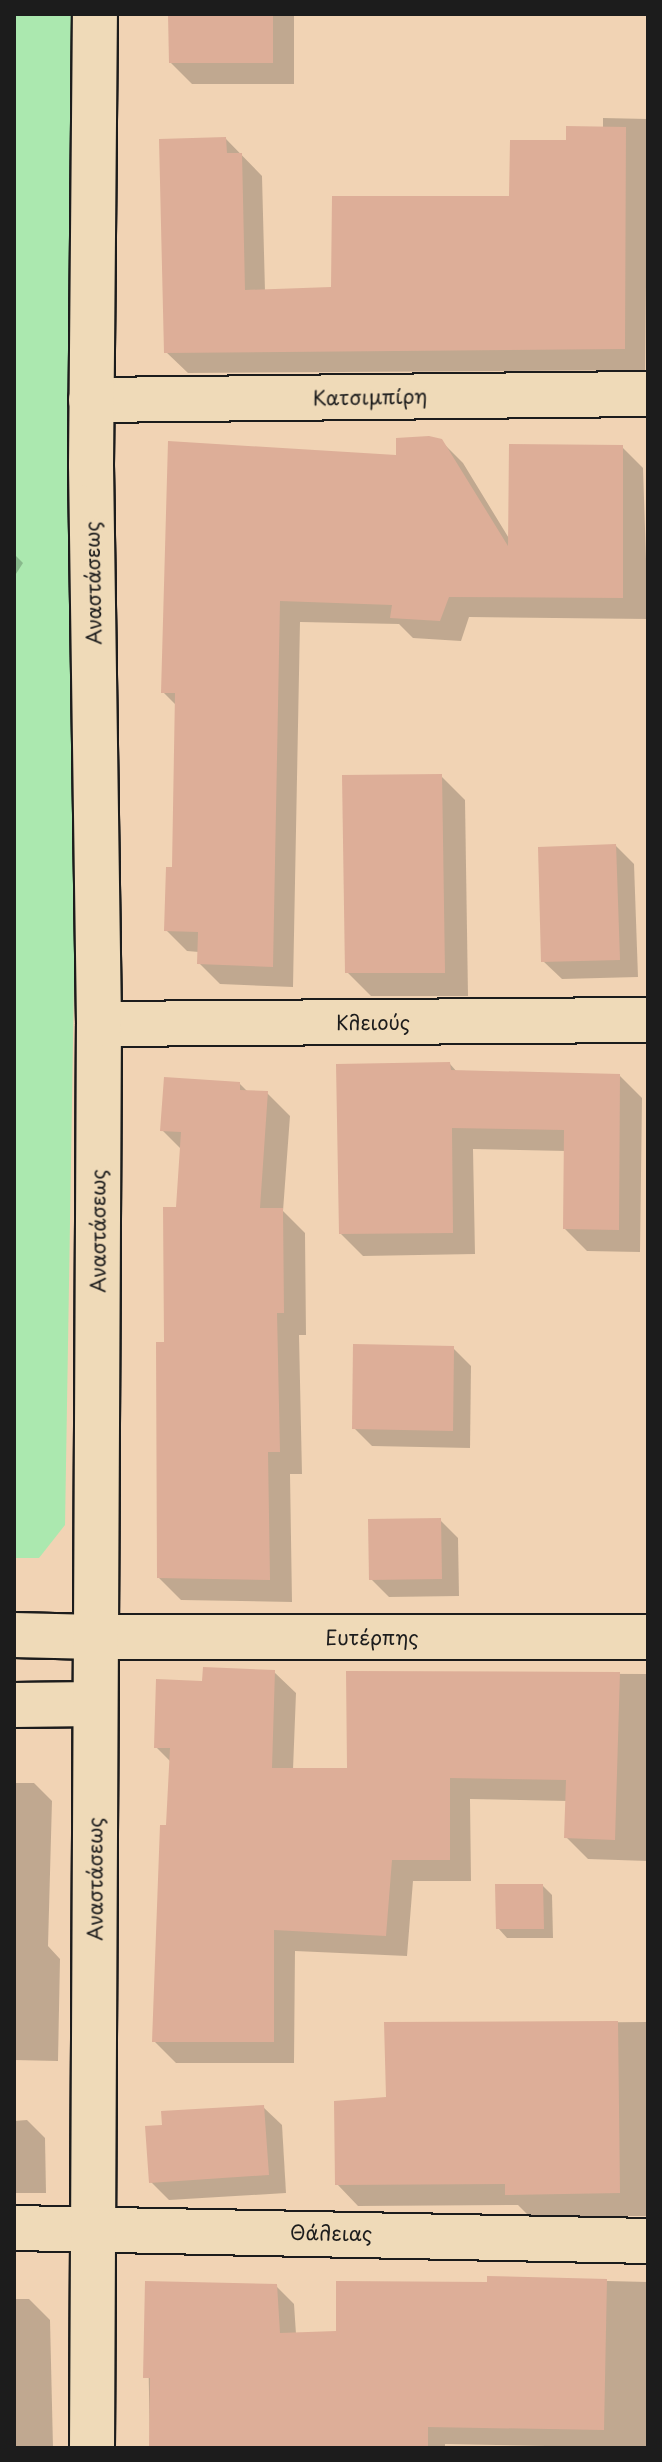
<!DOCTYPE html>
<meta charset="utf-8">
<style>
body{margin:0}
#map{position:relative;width:662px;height:2462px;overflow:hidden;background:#f1d3b4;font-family:"Playpen Sans",sans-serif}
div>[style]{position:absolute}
.green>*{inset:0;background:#abe8af}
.shadow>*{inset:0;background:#0003}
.building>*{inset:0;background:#ddae98}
.roads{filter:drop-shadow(2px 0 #1c1c1c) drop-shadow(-2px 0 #1c1c1c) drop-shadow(0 2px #1c1c1c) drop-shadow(0 -2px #1c1c1c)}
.street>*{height:44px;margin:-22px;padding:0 22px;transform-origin:22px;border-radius:22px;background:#efdab8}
.secondary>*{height:44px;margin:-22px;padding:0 22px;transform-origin:22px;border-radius:22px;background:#efdab8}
span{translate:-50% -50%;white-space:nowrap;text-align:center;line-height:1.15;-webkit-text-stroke:6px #efdab8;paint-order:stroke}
.street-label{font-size:20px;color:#1c1c1c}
.frame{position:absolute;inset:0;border:16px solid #1c1c1c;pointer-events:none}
</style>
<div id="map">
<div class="green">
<i style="clip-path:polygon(14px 14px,90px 14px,65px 1525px,39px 1558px,14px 1558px)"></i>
</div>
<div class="shadow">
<i style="clip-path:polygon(169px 14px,294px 14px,294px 84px,192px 84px,171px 63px)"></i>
<i style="clip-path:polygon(603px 118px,648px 119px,645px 370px,188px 373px,166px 352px,226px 139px,262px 176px,265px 291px,333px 289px,511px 198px,568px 142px,603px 129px)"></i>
<i style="clip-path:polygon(441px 441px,463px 463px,510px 540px,622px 447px,643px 468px,648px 619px,469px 617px,461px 641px,413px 638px,399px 624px,300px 622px,293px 987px,220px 984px,199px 963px,199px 952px,187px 951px,166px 930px,174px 869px,176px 705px,163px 692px,398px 457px)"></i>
<i style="clip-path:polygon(14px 554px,23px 563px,14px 577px)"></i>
<i style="clip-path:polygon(441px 776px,465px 800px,468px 996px,371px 996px,347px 972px)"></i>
<i style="clip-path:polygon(616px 846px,634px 864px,638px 977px,562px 979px,543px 961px)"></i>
<i style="clip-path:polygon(450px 1064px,458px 1073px,620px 1076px,642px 1098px,640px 1252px,587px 1251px,565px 1229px,566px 1151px,473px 1149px,475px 1254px,363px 1256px,341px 1234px)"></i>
<i style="clip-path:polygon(240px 1084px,248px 1092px,267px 1093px,290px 1116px,283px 1211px,305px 1233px,306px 1335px,299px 1335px,302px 1474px,290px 1474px,292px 1602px,181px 1600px,159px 1578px,166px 1344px,182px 1150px,162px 1130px)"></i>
<i style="clip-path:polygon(453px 1348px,471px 1366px,470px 1448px,372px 1446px,354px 1428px)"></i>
<i style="clip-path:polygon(440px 1520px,458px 1538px,459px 1596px,389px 1597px,371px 1579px)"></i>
<i style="clip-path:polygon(274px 1672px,296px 1693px,293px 1770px,349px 1770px,348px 1673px,648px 1674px,648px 1861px,588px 1859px,566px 1837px,568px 1801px,470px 1799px,471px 1881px,413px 1881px,407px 1956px,295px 1951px,294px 2063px,176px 2063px,154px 2041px,171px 1762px,156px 1747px,204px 1683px)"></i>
<i style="clip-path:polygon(14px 1783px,34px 1783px,52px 1801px,48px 1946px,60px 1959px,58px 2061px,14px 2060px)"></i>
<i style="clip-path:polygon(543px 1886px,552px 1895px,553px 1938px,507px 1938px,498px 1928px)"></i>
<i style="clip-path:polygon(648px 2022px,648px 2216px,529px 2216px,518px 2205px,358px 2206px,337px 2184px,388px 2099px,386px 2024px)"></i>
<i style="clip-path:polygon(263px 2107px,282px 2125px,286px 2193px,169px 2200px,151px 2182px)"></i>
<i style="clip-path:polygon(27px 2120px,45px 2138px,46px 2193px,14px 2193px,14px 2121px)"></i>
<i style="clip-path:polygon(489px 2278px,648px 2282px,648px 2448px,445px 2444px,445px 2448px,150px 2448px,147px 2283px,276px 2286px,294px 2304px,296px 2334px,338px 2333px,489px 2284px)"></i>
<i style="clip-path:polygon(14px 2299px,29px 2299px,50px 2320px,53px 2448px,14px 2448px)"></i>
</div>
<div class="building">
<i style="clip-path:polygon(168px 14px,273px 14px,273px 63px,169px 63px)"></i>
<i style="clip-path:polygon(566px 126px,626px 127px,625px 349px,164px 353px,159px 139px,226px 137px,227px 153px,242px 153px,245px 290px,331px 287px,332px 196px,509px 196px,510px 140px,566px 140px)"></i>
<i style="clip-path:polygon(429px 436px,442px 439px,508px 546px,509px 444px,623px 445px,623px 598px,449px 597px,440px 621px,390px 618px,392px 605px,280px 601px,273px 967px,197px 964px,198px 932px,164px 931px,166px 867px,172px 867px,175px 693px,161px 693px,168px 441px,396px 455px,396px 438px)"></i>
<i style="clip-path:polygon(442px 774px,445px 973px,345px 973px,342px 775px)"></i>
<i style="clip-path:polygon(616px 844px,620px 960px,541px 962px,538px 847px)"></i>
<i style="clip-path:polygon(450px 1062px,451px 1070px,620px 1074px,619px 1230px,563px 1229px,564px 1130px,452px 1128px,453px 1233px,339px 1234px,336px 1064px)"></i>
<i style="clip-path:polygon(164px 1077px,240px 1082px,240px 1090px,268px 1091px,260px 1208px,283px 1208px,284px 1313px,277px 1313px,280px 1452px,268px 1452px,270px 1580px,157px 1578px,156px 1342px,164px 1342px,163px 1207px,176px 1207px,181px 1132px,160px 1131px)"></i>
<i style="clip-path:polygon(353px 1344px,454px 1346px,453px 1431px,352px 1429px)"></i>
<i style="clip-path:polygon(441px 1518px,442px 1579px,369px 1580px,368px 1519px)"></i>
<i style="clip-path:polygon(203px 1667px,275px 1670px,272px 1768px,347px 1768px,346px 1671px,620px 1672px,615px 1840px,564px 1838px,566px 1780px,450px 1778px,450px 1860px,392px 1860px,386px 1936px,274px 1930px,274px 2042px,152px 2042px,160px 1825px,166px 1825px,170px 1748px,154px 1748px,156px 1679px,202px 1681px)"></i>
<i style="clip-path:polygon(495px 1884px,543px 1884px,544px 1929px,496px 1929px)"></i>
<i style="clip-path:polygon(618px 2021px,620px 2193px,505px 2195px,505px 2184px,335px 2185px,334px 2101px,386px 2097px,384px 2022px)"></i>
<i style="clip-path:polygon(264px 2105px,269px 2175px,149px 2183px,145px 2126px,162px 2125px,161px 2111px)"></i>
<i style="clip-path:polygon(487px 2276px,607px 2279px,604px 2430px,428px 2427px,428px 2448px,149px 2448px,150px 2378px,143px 2378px,145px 2281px,277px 2284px,280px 2333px,336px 2331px,336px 2281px,487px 2282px)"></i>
</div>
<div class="roads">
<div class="street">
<i style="left:91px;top:400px;width:557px;rotate:-0.62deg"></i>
<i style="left:99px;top:1024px;width:549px;rotate:-0.42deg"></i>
<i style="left:96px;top:1637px;width:552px"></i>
<i style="left:14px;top:1705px;width:81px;rotate:-0.7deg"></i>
<i style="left:14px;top:2228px;width:634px;rotate:1.17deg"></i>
</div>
<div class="secondary">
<i style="left:14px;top:1635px;width:82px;rotate:1.4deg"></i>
<i style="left:92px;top:2448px;width:1424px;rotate:-89.72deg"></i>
<i style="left:99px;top:1024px;width:559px;rotate:-90.82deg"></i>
<i style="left:91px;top:465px;width:451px;rotate:-89.5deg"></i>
</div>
</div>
<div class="street-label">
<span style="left:370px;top:397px;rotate:-1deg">Κατσιμπίρη</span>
<span style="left:93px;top:583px;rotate:-91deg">Αναστάσεως</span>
<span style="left:373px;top:1022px">Κλειούς</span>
<span style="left:98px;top:1231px;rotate:-90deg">Αναστάσεως</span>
<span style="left:372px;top:1637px">Ευτέρπης</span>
<span style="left:95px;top:1879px;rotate:-90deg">Αναστάσεως</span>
<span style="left:331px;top:2233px;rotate:1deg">Θάλειας</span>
</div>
<div class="frame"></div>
</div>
